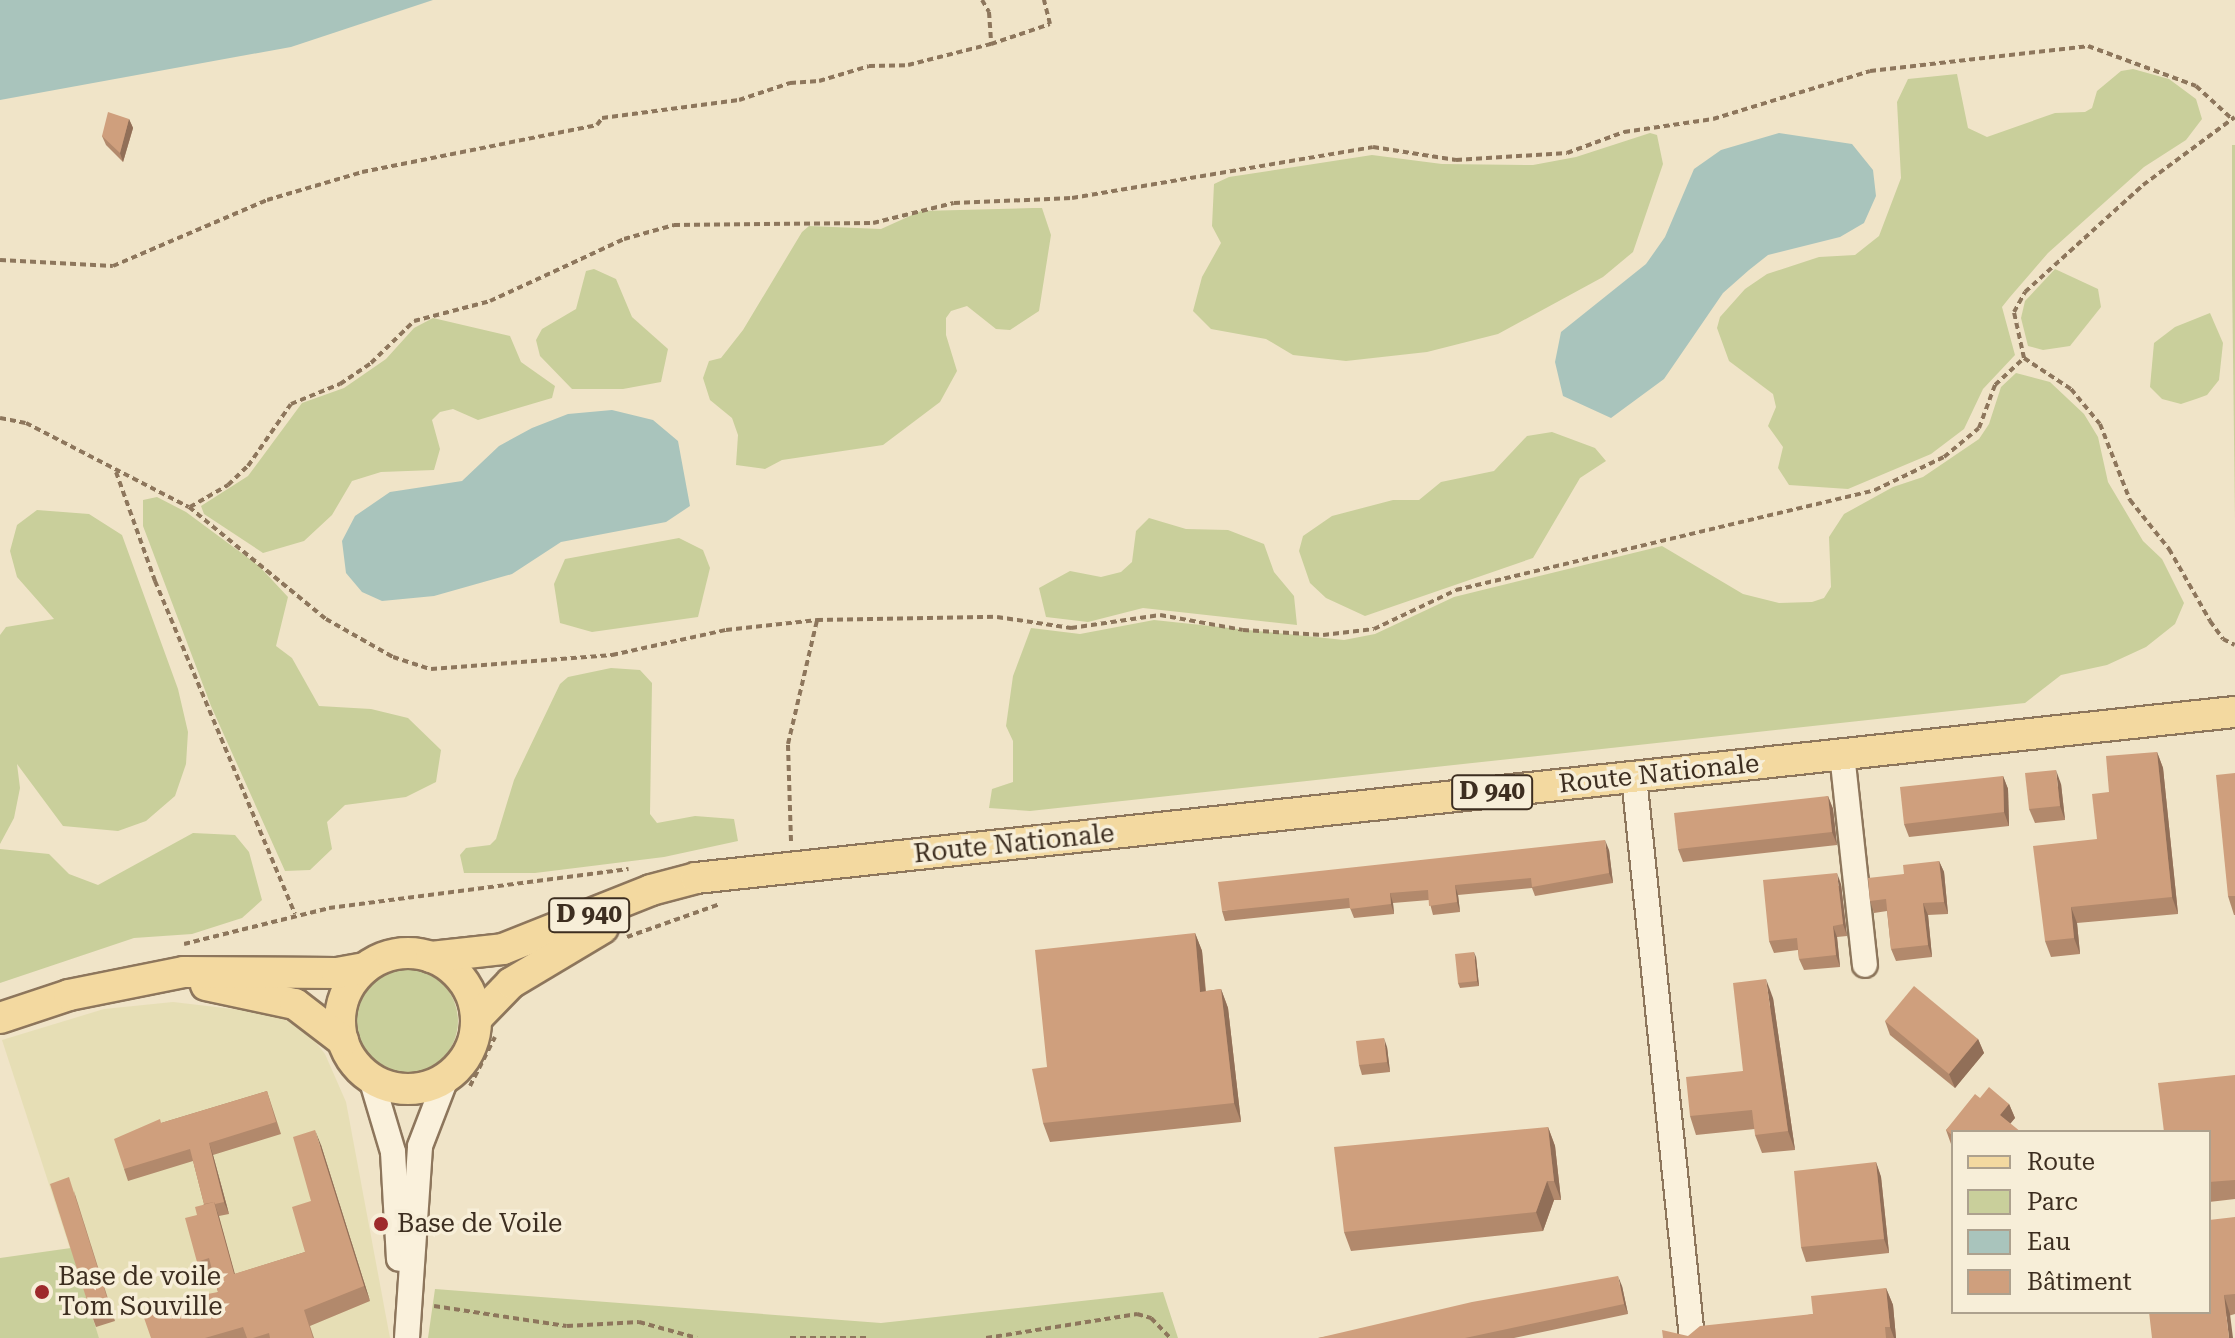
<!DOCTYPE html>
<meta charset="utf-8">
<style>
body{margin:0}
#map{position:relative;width:2235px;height:1338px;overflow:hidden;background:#f0e4c8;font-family:"Roboto Serif",serif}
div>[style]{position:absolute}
.farmland>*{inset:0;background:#e6deb5}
.green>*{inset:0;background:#c9cf9b}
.round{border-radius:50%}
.water>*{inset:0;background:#a9c4bc}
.path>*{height:4px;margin-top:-2px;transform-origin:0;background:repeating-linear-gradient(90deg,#8d765c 0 6px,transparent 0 10px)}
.roads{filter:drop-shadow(2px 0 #8d765c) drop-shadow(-2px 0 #8d765c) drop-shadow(0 2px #8d765c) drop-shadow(0 -2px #8d765c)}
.minor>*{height:24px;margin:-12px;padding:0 12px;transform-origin:12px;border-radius:12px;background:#faf1dc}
.major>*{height:30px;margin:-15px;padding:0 15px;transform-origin:15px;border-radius:15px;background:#f3d9a0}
.major>.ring{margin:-15px;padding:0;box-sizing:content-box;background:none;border:30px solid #f3d9a0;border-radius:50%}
.wall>*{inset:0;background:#b2896c}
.shaded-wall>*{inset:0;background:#916f58}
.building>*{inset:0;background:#cf9f7d}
.dots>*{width:22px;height:22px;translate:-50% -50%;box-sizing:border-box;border:4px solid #f7eed8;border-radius:50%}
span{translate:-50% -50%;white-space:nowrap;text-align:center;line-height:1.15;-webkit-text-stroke:7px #f7eed8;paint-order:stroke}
.shield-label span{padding:2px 6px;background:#f7eed8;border:2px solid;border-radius:6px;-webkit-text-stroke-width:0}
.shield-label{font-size:24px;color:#3d2e20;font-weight:700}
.street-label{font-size:26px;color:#3d2e20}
.poi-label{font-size:26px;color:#3d2e20}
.left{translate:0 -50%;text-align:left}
.legend{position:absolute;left:1951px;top:1130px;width:260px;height:184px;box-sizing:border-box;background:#f7eed8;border:2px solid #ada18e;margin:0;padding:10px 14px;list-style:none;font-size:24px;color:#3d2e20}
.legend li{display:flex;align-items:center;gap:16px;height:40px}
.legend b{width:40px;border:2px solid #ada18e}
</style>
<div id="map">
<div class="farmland">
<i style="clip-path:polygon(173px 1002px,274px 1014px,307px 1031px,325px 1054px,346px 1102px,390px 1338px,99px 1338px,2px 1040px,104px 1009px)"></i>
</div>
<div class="green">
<i style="clip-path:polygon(2133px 69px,2169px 79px,2196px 99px,2202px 119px,2186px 140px,2144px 167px,2048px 253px,2010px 297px,2002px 307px,2015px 355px,1983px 389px,1964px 429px,1931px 454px,1848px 489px,1789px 485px,1778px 468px,1783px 447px,1768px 426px,1776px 407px,1773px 394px,1729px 361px,1717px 328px,1720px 317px,1745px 289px,1767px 274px,1819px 257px,1855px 255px,1879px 236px,1901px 178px,1897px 102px,1908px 79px,1957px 74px,1968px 128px,1987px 137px,2055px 113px,2085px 112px,2092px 108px,2097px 91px,2121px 71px)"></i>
<i style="clip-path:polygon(1650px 133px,1657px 135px,1663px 164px,1633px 252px,1603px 277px,1498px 334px,1427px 352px,1346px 361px,1293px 355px,1266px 339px,1211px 329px,1193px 311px,1202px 277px,1221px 243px,1212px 226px,1214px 184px,1229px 177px,1372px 155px,1442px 164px,1533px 165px,1576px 157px)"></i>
<i style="clip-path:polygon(2232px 145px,2235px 145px,2235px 519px,2232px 274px)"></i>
<i style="clip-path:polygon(1033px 208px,1042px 208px,1051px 235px,1039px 311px,1010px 330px,996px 329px,967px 306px,951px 311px,946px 318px,946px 335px,957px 371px,940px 402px,883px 445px,782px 460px,765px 469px,736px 465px,738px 435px,732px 418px,710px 400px,703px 378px,709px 361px,721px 358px,743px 330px,802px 232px,809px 226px,881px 229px,921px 211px)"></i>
<i style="clip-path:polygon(594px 269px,616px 279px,632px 317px,668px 349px,661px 382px,623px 389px,572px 389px,540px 356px,536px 340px,542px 329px,576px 309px,586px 271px)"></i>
<i style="clip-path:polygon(2055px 269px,2098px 289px,2101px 307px,2070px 346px,2043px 350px,2028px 346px,2021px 318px,2025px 301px)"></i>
<i style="clip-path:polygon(2210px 313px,2223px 343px,2219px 380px,2207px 395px,2196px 399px,2181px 404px,2162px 399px,2150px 387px,2154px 343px,2175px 327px)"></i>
<i style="clip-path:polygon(433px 318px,510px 336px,521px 362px,555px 386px,552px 398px,478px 420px,453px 409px,440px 412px,432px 420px,440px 449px,434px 470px,381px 472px,352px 481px,332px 515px,304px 541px,263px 553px,204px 514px,201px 506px,248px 476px,302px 403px,344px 388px,386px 359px,414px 328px)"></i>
<i style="clip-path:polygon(2016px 373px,2050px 382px,2084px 414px,2098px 437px,2108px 482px,2143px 541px,2162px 559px,2184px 603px,2175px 624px,2146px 647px,2107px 665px,2061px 675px,2025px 703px,1030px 811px,989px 808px,992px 789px,1013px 782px,1013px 741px,1006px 726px,1013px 676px,1031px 628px,1080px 634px,1154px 620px,1344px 640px,1375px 634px,1454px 597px,1662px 546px,1743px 594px,1779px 603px,1812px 602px,1824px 598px,1831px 587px,1829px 537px,1844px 514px,1893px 487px,1923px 477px,1979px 439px,1989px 424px,2001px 387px)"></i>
<i style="clip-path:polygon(1552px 432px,1595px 448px,1606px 461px,1580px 478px,1533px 558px,1365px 616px,1326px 598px,1310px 583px,1299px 551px,1303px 536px,1332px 516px,1393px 500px,1419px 500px,1441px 482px,1494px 471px,1527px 436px)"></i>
<i style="clip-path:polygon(157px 497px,186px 512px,259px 566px,288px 597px,276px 646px,292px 658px,319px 706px,371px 709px,408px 718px,441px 750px,436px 782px,406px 797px,345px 805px,327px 822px,332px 849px,310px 870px,285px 871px,211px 706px,143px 526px,143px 500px)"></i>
<i style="clip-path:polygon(37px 510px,89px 514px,122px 535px,178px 689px,188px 732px,186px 764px,175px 796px,146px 821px,118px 831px,63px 826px,17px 764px,20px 788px,14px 818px,0 844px,0 635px,6px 627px,54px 619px,17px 577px,10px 551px,17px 525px)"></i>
<i style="clip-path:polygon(1149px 518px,1186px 529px,1228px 530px,1264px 544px,1274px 572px,1294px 596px,1297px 625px,1143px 608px,1088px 622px,1046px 617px,1039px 588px,1070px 571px,1101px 577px,1121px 572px,1132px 562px,1136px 531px)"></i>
<i style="clip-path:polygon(679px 538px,703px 550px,710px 568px,698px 617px,592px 632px,560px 623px,554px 584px,565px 559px)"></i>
<i style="clip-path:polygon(611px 668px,640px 670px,652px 683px,650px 814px,657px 823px,695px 816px,734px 819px,738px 841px,664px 857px,535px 873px,464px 873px,460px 855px,466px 848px,490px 845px,496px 839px,514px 780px,560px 684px,568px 677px)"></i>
<i style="clip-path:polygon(193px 833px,235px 835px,249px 852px,262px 900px,242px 918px,192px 934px,134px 938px,0 983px,0 849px,49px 854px,69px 874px,98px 885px)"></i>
<i class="round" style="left:354px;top:969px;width:104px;height:104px"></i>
<i style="clip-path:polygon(71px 1248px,99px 1338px,0 1338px,0 1258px)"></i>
<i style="clip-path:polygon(435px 1289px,881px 1323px,1163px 1292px,1178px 1338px,428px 1338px)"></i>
</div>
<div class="water">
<i style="clip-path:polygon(0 0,433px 0,291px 47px,0 100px)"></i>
<i style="clip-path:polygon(1779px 133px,1852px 144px,1873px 170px,1876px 196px,1864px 223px,1840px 237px,1768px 255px,1749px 270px,1723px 293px,1664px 379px,1611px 418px,1563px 396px,1555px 362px,1561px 332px,1646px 264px,1665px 237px,1694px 169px,1721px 150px)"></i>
<i style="clip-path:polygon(612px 410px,653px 420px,678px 441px,690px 506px,666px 522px,561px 542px,512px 574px,434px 596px,382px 601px,362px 592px,346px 573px,342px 541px,355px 516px,390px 492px,462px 481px,499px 446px,532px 428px,568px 414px)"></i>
</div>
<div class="path">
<i style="left:982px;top:0;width:14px;rotate:60deg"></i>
<i style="left:989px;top:12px;width:32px;rotate:86deg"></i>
<i style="left:0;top:260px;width:113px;rotate:3deg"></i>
<i style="left:113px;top:266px;width:168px;rotate:-23.2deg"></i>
<i style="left:267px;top:200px;width:99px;rotate:-16.4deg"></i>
<i style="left:362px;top:172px;width:240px;rotate:-11.3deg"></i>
<i style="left:597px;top:125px;width:9px;rotate:-54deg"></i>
<i style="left:602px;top:118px;width:138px;rotate:-7.5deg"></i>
<i style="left:739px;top:100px;width:54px;rotate:-18.4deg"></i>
<i style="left:790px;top:83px;width:29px;rotate:-4deg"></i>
<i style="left:819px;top:81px;width:52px;rotate:-16.7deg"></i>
<i style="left:869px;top:66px;width:39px;rotate:-1deg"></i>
<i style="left:908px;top:65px;width:86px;rotate:-14.2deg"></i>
<i style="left:991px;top:44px;width:62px;rotate:-18.7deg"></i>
<i style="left:1050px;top:24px;width:25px;rotate:-104deg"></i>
<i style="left:2024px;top:358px;width:56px;rotate:33.4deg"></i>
<i style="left:2071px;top:389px;width:45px;rotate:50.4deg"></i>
<i style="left:2100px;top:424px;width:82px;rotate:68.5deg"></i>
<i style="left:2130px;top:500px;width:63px;rotate:51.5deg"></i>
<i style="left:2169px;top:549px;width:83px;rotate:60.3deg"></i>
<i style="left:2210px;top:621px;width:22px;rotate:54deg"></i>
<i style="left:2223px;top:639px;width:13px;rotate:27deg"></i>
<i style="left:0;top:418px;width:26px;rotate:11deg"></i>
<i style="left:26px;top:423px;width:183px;rotate:27.3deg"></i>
<i style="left:189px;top:507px;width:177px;rotate:39.3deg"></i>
<i style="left:326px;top:619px;width:77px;rotate:29.6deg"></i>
<i style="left:393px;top:657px;width:40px;rotate:18deg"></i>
<i style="left:431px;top:669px;width:182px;rotate:-4.4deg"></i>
<i style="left:612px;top:655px;width:117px;rotate:-12.4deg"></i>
<i style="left:726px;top:630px;width:92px;rotate:-6.3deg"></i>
<i style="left:817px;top:620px;width:180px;rotate:-1deg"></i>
<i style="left:997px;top:617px;width:75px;rotate:8.5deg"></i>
<i style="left:1071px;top:628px;width:90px;rotate:-8.3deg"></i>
<i style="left:1160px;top:615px;width:84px;rotate:10.2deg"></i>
<i style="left:1243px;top:630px;width:80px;rotate:3.6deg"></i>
<i style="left:1323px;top:635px;width:51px;rotate:-6.7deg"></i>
<i style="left:1374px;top:629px;width:91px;rotate:-25.4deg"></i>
<i style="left:1456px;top:590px;width:431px;rotate:-13.4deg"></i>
<i style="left:1875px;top:490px;width:76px;rotate:-25.6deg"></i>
<i style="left:1944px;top:457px;width:45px;rotate:-39.6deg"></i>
<i style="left:1979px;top:428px;width:46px;rotate:-69.6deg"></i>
<i style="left:1995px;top:385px;width:40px;rotate:-43deg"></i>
<i style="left:2024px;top:358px;width:47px;rotate:-102.3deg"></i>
<i style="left:2014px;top:312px;width:23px;rotate:-61deg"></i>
<i style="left:2025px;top:292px;width:159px;rotate:-42.2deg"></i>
<i style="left:2143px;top:185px;width:114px;rotate:-36.5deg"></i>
<i style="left:116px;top:472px;width:116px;rotate:70.3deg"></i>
<i style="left:155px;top:581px;width:361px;rotate:67.2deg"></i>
<i style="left:190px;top:507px;width:44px;rotate:-30.1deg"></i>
<i style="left:228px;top:485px;width:28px;rotate:-44deg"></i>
<i style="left:248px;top:466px;width:75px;rotate:-55.3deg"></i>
<i style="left:291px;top:404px;width:53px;rotate:-22.2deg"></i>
<i style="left:340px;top:384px;width:37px;rotate:-34deg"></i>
<i style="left:371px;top:363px;width:60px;rotate:-44.3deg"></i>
<i style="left:414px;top:321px;width:79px;rotate:-14.7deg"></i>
<i style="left:490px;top:301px;width:148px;rotate:-24.8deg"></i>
<i style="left:624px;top:239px;width:52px;rotate:-15.6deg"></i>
<i style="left:674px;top:225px;width:199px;rotate:-0.6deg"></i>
<i style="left:873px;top:223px;width:83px;rotate:-13.9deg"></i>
<i style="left:954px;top:203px;width:118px;rotate:-2.4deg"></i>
<i style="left:1072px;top:198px;width:305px;rotate:-9.6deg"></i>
<i style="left:1373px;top:147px;width:84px;rotate:8.9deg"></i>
<i style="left:1456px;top:160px;width:111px;rotate:-3.6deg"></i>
<i style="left:1567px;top:153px;width:61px;rotate:-20.2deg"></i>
<i style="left:1624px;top:132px;width:90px;rotate:-8.3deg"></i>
<i style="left:1713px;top:119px;width:164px;rotate:-17deg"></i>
<i style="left:1870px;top:71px;width:219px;rotate:-6.5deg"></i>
<i style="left:2088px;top:46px;width:115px;rotate:20.3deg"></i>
<i style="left:2196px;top:86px;width:47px;rotate:42.4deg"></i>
<i style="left:791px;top:841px;width:97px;rotate:-91.8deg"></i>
<i style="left:788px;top:744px;width:127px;rotate:-76.8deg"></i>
<i style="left:627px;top:937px;width:99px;rotate:-19.5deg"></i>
<i style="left:184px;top:944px;width:149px;rotate:-13.9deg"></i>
<i style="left:329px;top:908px;width:302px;rotate:-7.4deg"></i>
<i style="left:470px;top:1086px;width:55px;rotate:-63deg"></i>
<i style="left:434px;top:1306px;width:134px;rotate:8.6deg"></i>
<i style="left:567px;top:1326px;width:72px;rotate:-3.2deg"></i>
<i style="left:639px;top:1322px;width:60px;rotate:15.4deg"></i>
<i style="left:790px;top:1338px;width:79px"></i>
<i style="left:986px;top:1338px;width:153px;rotate:-9deg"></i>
<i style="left:1137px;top:1314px;width:15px;rotate:16deg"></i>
<i style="left:1151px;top:1318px;width:28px;rotate:46deg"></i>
</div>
<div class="roads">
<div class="minor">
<i style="left:1842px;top:754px;width:212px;rotate:83.8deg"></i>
<i style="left:1634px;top:777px;width:564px;rotate:84.1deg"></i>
<i style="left:371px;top:1078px;width:77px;rotate:73.4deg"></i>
<i style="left:393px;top:1152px;width:107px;rotate:86.8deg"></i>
<i style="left:407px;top:1338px;width:192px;rotate:-86.1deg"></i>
<i style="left:420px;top:1146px;width:75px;rotate:-68.9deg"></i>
</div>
<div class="major">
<i class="ring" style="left:340px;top:953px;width:106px;height:106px"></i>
<i style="left:431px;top:957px;width:72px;rotate:-6.3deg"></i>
<i style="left:503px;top:949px;width:159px;rotate:-21.7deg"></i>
<i style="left:651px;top:890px;width:47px;rotate:-14.9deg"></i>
<i style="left:696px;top:878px;width:1548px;rotate:-6.16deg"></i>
<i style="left:206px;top:985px;width:91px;rotate:12.1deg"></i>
<i style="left:295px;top:1004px;width:61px;rotate:37.6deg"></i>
<i style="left:0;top:1018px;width:73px;rotate:-18.4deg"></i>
<i style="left:69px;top:995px;width:117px;rotate:-11.3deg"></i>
<i style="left:184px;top:972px;width:153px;rotate:0.4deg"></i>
<i style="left:337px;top:973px;width:28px;rotate:-10deg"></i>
<i style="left:476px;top:1019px;width:50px;rotate:-45.8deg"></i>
<i style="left:511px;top:983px;width:107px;rotate:-30.9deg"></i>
</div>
</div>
<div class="wall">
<i style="clip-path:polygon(129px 119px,133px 128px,123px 162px,106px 145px,102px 136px)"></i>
<i style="clip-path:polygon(2157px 752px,2163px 768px,2178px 914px,2077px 923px,2080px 954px,2051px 957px,2045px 941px,2097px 839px,2109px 792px)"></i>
<i style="clip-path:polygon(2235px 773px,2235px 915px,2234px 915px,2228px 896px)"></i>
<i style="clip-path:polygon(2003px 776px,2008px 789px,2009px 826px,1909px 837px,1904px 824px)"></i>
<i style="clip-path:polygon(2061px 784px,2065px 820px,2035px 823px,2029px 809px)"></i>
<i style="clip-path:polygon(1828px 796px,1833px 809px,1837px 845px,1683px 862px,1678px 849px)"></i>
<i style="clip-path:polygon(1609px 850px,1613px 883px,1535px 896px,1532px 888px,1458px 895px,1460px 912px,1433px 915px,1429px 900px,1393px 903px,1394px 914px,1354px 918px,1350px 908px,1225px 921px,1222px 911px)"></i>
<i style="clip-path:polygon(1939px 861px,1944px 872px,1948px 914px,1928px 915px,1932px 957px,1896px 961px,1891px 949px,1887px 911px,1874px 913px,1870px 901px,1904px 874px)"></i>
<i style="clip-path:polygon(1841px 884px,1847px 936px,1837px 937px,1840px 967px,1804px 970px,1799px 959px,1798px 950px,1774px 953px,1769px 941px)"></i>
<i style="clip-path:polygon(1195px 933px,1202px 951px,1206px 991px,1221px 989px,1228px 1008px,1241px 1122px,1050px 1142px,1043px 1123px,1047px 1067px)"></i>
<i style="clip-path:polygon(1476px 957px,1479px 986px,1460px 988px,1458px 983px)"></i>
<i style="clip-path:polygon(1773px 998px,1795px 1150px,1762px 1153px,1755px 1135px,1755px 1129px,1696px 1135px,1690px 1116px,1743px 1071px)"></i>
<i style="clip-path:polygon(1885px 1021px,1978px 1039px,1984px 1053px,1955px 1088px,1890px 1035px)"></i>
<i style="clip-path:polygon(1387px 1047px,1390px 1072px,1362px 1075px,1359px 1065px)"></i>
<i style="clip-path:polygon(2235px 1075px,2235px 1199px,2209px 1202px,2209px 1132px)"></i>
<i style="clip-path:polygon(267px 1091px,281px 1134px,213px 1155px,229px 1214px,219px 1216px,235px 1274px,305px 1252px,311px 1201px,321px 1145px,370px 1301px,310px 1326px,314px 1338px,151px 1338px,218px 1292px,213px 1274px,203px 1277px,197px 1262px,197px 1215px,204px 1204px,193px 1161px,128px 1181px,124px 1169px,161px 1123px)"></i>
<i style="clip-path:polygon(1980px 1098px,2009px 1104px,2015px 1118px,2010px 1123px,1953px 1132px,1953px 1146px,1951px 1144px,1946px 1130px)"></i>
<i style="clip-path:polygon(1548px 1127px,1555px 1146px,1561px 1200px,1554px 1200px,1543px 1231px,1351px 1251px,1344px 1232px)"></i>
<i style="clip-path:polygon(1876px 1162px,1881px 1177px,1889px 1253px,1806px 1262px,1801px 1247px)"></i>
<i style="clip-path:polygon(74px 1191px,115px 1321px,96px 1327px,91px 1313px)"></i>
<i style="clip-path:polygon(2235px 1217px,2235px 1314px,2152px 1338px)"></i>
<i style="clip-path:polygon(1622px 1286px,1628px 1314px,1514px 1338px,1318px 1338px)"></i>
<i style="clip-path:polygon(1886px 1288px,1893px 1305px,1896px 1338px,1663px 1338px,1688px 1336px,1813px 1314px)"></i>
</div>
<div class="shaded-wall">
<i style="clip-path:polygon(129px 119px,133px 128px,123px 162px,120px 153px)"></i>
<i style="clip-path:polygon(2157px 752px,2163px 768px,2178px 914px,2172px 897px)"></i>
<i style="clip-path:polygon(2056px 770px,2061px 784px,2065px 820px,2060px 806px)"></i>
<i style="clip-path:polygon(2003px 776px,2008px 789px,2009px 826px,2004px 812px)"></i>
<i style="clip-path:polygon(1828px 796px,1833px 809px,1837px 845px,1832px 832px)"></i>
<i style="clip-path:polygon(1605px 840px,1609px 850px,1613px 883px,1609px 873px)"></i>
<i style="clip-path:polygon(1939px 861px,1944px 872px,1948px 914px,1944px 902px)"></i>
<i style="clip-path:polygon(1837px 873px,1841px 884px,1847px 936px,1843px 924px)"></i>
<i style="clip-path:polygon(1455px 885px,1458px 895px,1460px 912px,1457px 902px)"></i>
<i style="clip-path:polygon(1390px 893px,1393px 903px,1394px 914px,1391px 904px)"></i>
<i style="clip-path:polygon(1923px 903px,1928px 915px,1932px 957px,1928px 945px)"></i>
<i style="clip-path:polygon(2071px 907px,2077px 923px,2080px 954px,2074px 938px)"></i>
<i style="clip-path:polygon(1833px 926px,1837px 937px,1840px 967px,1836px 955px)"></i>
<i style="clip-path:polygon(1195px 933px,1202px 951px,1207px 1010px,1200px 992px)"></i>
<i style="clip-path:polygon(1474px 952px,1476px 957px,1479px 986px,1477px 981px)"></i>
<i style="clip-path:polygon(1766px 979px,1773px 998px,1795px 1150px,1788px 1131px)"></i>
<i style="clip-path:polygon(1221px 989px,1228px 1008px,1241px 1122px,1234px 1103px)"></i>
<i style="clip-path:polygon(1384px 1038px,1387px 1047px,1390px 1072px,1387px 1062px)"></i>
<i style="clip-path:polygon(1978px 1039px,1984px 1053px,1955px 1088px,1949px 1074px)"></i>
<i style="clip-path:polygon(2009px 1104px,2015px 1118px,2006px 1129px,2000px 1115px)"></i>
<i style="clip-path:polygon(1548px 1127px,1555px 1146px,1561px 1200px,1554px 1181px)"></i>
<i style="clip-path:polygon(315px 1130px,321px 1145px,370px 1301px,364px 1286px)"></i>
<i style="clip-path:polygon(209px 1143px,213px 1155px,229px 1214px,224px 1202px)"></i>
<i style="clip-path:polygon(1876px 1162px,1881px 1177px,1889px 1253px,1884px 1239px)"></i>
<i style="clip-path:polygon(1547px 1181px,1554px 1200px,1543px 1231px,1536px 1212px)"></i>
<i style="clip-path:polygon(214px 1202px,219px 1217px,239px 1290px,234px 1274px)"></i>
<i style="clip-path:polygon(1618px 1276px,1622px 1286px,1628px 1314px,1624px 1304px)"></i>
<i style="clip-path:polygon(1886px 1288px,1893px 1305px,1896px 1338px,1894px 1338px,1890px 1327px)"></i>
<i style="clip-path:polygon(2224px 1295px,2230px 1314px,2233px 1338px,2229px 1338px)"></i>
</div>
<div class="building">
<i style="clip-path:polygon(108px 112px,129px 119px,120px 153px,102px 136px)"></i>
<i style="clip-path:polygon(2157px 752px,2172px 897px,2071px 907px,2074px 938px,2045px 941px,2033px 846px,2097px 839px,2092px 794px,2109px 792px,2106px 756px)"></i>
<i style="clip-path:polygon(2056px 770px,2060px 806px,2029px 809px,2025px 773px)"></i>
<i style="clip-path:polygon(2235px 773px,2235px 896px,2228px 896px,2216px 775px)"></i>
<i style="clip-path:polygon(2003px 776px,2004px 812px,1904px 824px,1900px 787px)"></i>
<i style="clip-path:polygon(1828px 796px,1832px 832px,1678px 849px,1674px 813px)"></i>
<i style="clip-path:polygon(1605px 840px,1609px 873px,1532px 887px,1531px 878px,1455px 885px,1457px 902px,1429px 906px,1428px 890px,1390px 893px,1391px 904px,1350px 909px,1349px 898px,1222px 911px,1218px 882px)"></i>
<i style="clip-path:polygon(1939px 861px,1944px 902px,1923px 903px,1928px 945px,1891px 949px,1886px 899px,1870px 901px,1868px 878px,1904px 874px,1903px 865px)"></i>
<i style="clip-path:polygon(1837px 873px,1843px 924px,1833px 926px,1836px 955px,1799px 959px,1797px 938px,1769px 941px,1763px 880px)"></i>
<i style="clip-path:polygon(1195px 933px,1200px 992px,1221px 989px,1234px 1103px,1043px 1123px,1032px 1069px,1047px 1067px,1035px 950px)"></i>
<i style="clip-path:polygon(1474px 952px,1477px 981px,1458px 983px,1455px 954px)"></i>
<i style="clip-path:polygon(1766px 979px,1788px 1131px,1755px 1135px,1752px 1110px,1690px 1116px,1686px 1077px,1743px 1071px,1733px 983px)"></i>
<i style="clip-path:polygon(1914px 986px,1978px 1039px,1949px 1074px,1885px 1021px)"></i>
<i style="clip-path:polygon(1384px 1038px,1387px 1062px,1359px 1065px,1356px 1041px)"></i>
<i style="clip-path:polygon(2235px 1075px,2235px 1180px,2209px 1182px,2209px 1132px,2164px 1132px,2158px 1083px)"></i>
<i style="clip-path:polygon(1989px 1087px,2009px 1104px,2000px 1115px,2021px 1132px,1953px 1132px,1953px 1136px,1946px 1130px,1975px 1094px,1980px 1098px)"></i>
<i style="clip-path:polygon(267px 1091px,276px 1122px,209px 1143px,224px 1202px,215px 1204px,214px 1202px,204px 1204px,190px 1149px,124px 1169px,114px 1139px,160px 1119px,161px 1123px)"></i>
<i style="clip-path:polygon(1548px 1127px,1554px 1181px,1547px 1181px,1536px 1212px,1344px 1232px,1334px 1147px)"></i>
<i style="clip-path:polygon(315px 1130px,364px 1286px,304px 1310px,313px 1338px,270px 1338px,269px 1333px,253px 1338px,247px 1338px,243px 1327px,205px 1338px,151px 1338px,143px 1315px,171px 1301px,218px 1292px,209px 1258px,197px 1262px,185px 1218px,197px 1215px,195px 1207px,214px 1202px,234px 1274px,305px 1252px,292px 1207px,311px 1201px,293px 1137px)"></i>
<i style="clip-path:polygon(1876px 1162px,1884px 1239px,1801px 1247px,1794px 1171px)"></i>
<i style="clip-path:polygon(69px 1177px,110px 1307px,91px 1313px,50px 1184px)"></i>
<i style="clip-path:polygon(2235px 1217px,2235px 1294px,2224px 1295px,2229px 1338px,2152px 1338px,2149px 1312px,2209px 1312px,2209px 1220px)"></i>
<i style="clip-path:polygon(1618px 1276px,1624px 1304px,1465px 1338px,1318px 1338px,1472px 1302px)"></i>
<i style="clip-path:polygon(1886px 1288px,1890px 1327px,1885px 1327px,1886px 1338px,1663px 1338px,1662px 1330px,1688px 1336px,1700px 1326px,1813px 1314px,1811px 1296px)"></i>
</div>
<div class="dots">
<i style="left:381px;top:1224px;background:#9e2a2b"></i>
<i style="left:42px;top:1292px;background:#9e2a2b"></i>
</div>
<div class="shield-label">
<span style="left:1492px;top:792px">D 940</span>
<span style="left:589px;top:915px">D 940</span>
</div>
<div class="street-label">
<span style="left:1659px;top:774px;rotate:-6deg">Route Nationale</span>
<span style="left:1014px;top:844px;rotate:-6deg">Route Nationale</span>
</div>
<div class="poi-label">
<span class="left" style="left:397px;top:1224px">Base de Voile</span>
<span class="left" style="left:58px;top:1292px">Base de voile<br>Tom Souville</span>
</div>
<ul class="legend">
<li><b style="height:10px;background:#f3d9a0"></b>Route</li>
<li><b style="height:22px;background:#c9cf9b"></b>Parc</li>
<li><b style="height:22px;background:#a9c4bc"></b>Eau</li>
<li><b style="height:22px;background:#cf9f7d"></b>Bâtiment</li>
</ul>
</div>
